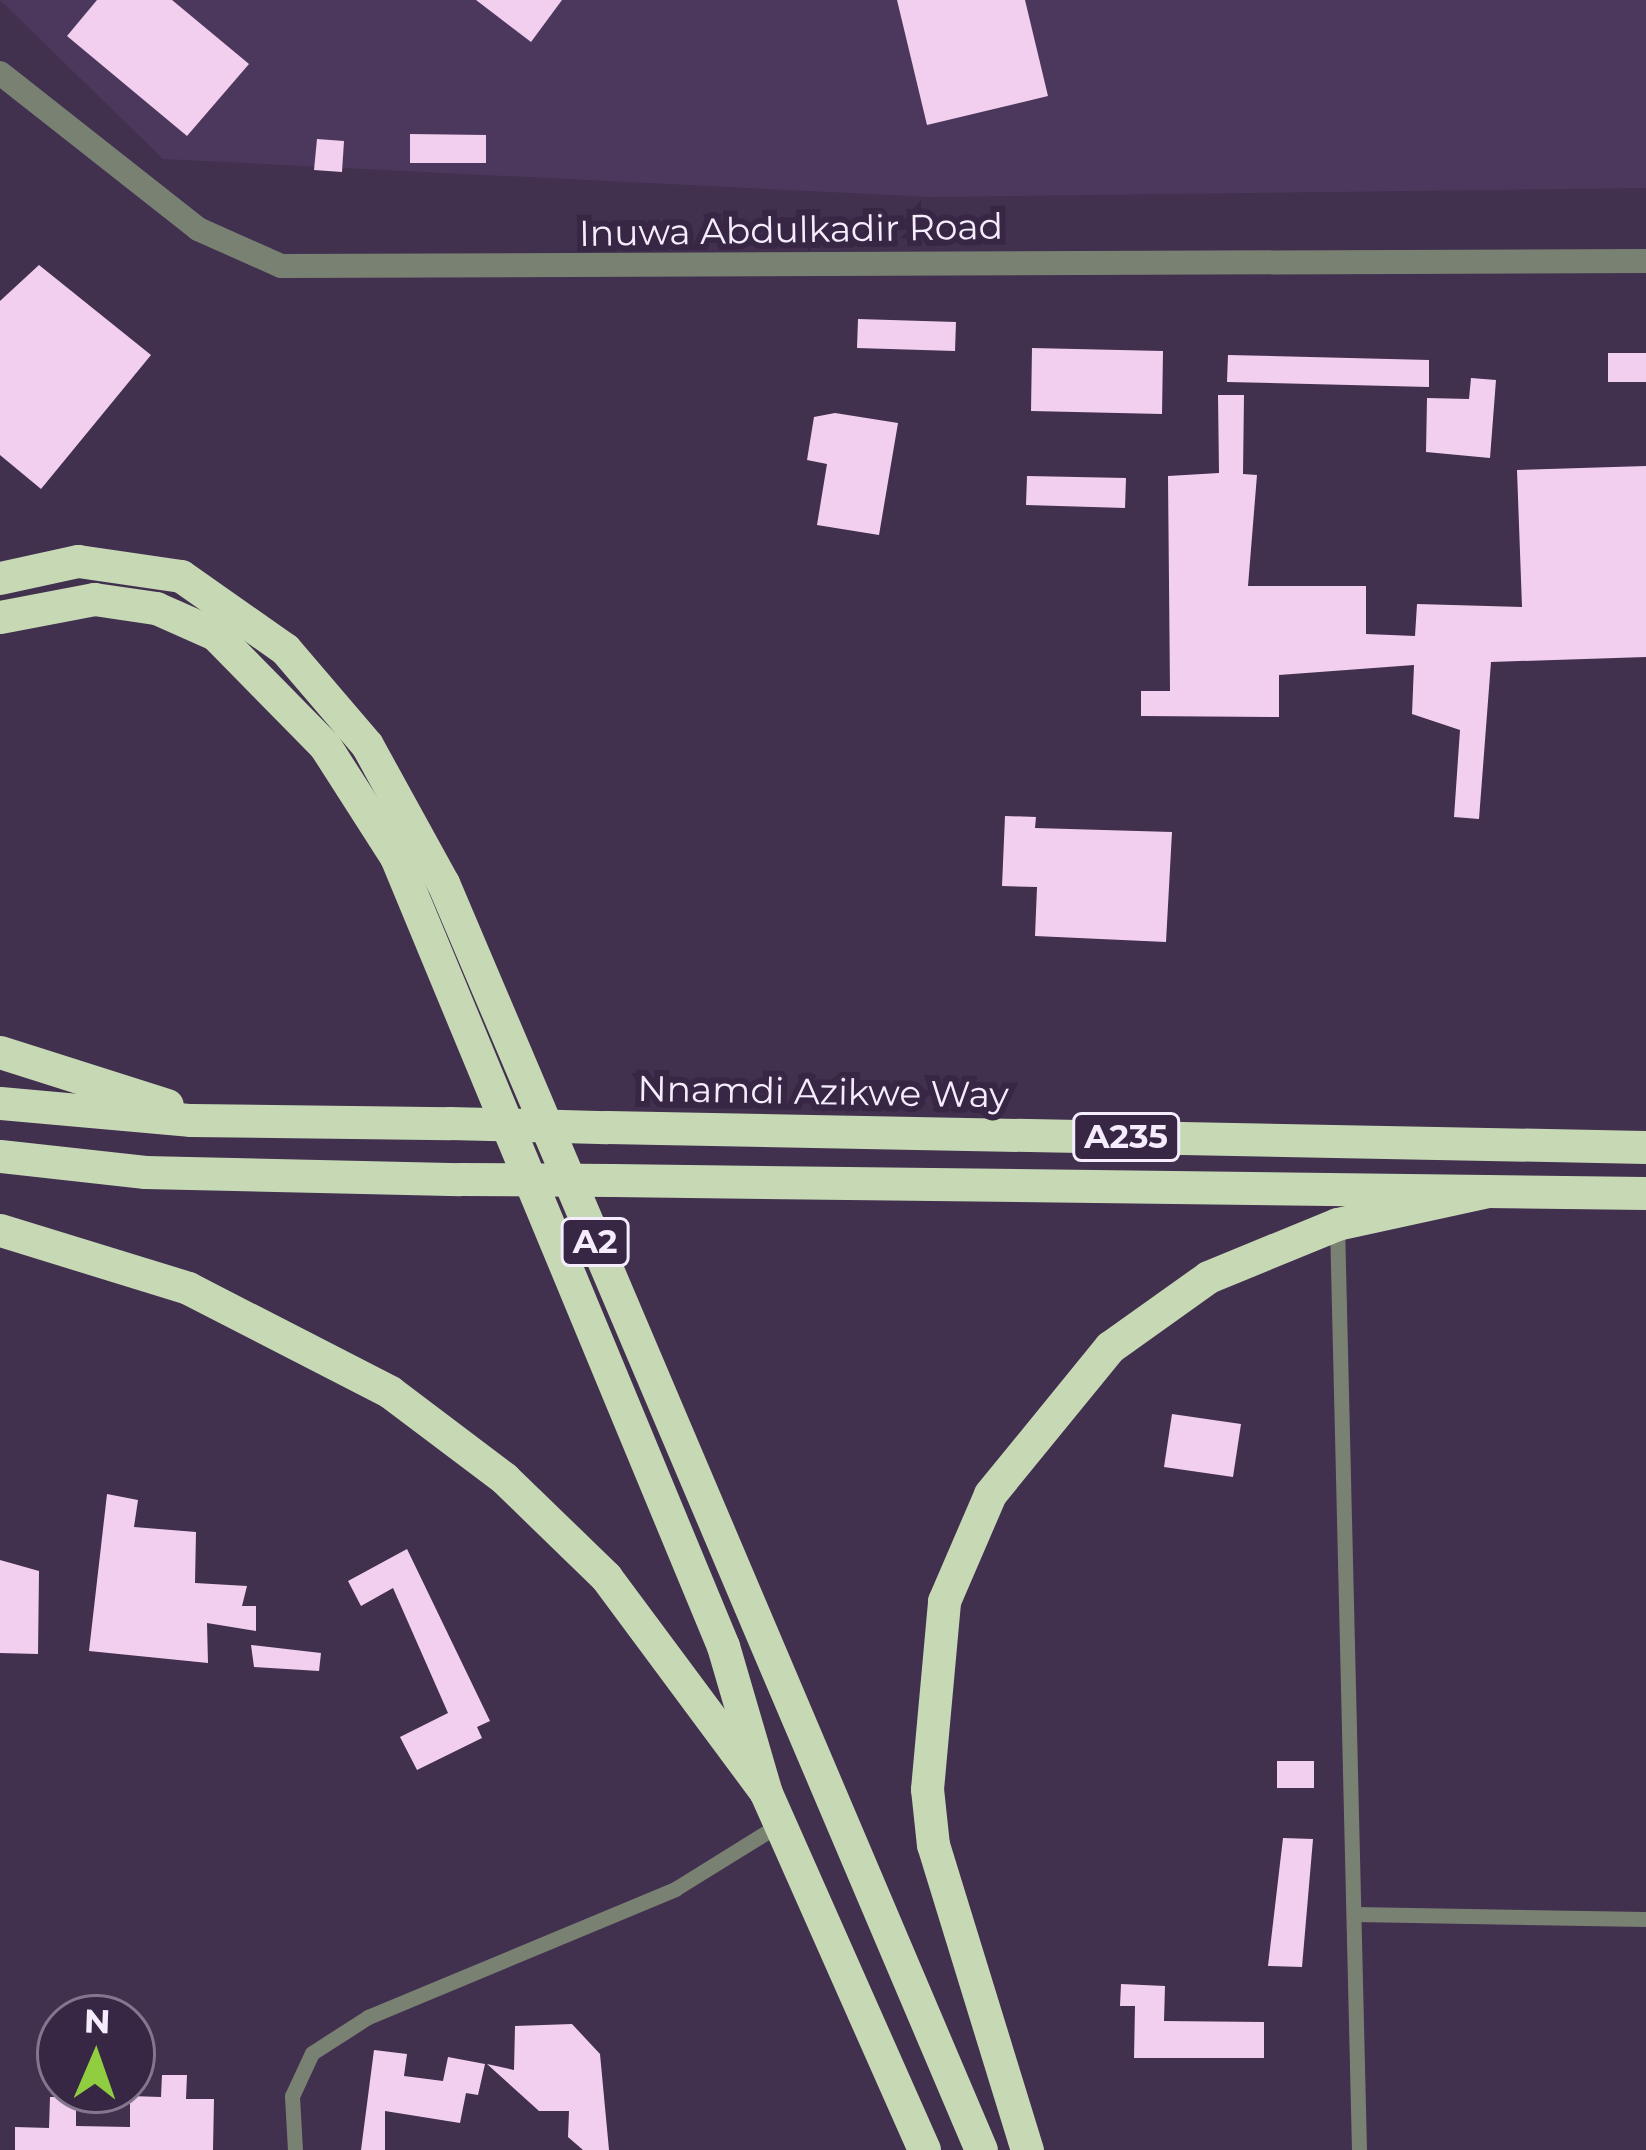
<!DOCTYPE html>
<style>
body{margin:0}
#map{position:relative;width:1646px;height:2150px;overflow:hidden;background:#42304f;font-family:Montserrat,sans-serif}
div>[style]{position:absolute}
.built>*{inset:0;background:#4d385d}
.building>*{inset:0;background:#f3cfef}
.service>*{height:15px;margin:-7.5px;padding:0 7.5px;transform-origin:7.5px;border-radius:7.5px;background:#798272}
.tertiary>*{height:24px;margin:-12px;padding:0 12px;transform-origin:12px;border-radius:12px;background:#798272}
.trunk>*{height:33px;margin:-16.5px;padding:0 16.5px;transform-origin:16.5px;border-radius:16.5px;background:#c6d9b4}
.trunk-bridge>*{height:33px;margin:-16.5px;padding:0 16.5px;transform-origin:16.5px;border-radius:16.5px;background:#c6d9b4}
span{translate:-50% -50%;white-space:nowrap;text-align:center;line-height:1.15;-webkit-text-stroke:12px #372644;paint-order:stroke}
.shield-label span{padding:3px 9px;background:#372644;border:3px solid;border-radius:9px;-webkit-text-stroke-width:0}
.shield-label{font-size:33px;color:#f5edfd;font-weight:700}
.street-label{font-size:36px;color:#f5edfd}
.north{position:absolute;left:36px;top:1994px;width:120px;height:120px;box-sizing:border-box;background:#372644;border:3px solid #83768e;border-radius:50%;rotate:2deg;font-size:33px;font-weight:700;line-height:48px;text-align:center;color:#f5edfd}
.north::after{content:'';display:block;margin:auto;width:42px;height:54px;background:#90cd41;clip-path:polygon(50% 0,100% 100%,50% 72%,0 100%)}
</style>
<div id="map">
<div class="built">
<i style="clip-path:polygon(0 0,1646px 0,1646px 188px,931px 197px,163px 159px)"></i>
</div>
<div class="building">
<i style="clip-path:polygon(97px 0,172px 0,249px 64px,187px 136px,67px 36px)"></i>
<i style="clip-path:polygon(476px 0,562px 0,531px 42px)"></i>
<i style="clip-path:polygon(897px 0,1025px 0,1048px 96px,927px 125px)"></i>
<i style="clip-path:polygon(410px 134px,486px 135px,486px 163px,410px 163px)"></i>
<i style="clip-path:polygon(317px 139px,344px 141px,342px 172px,314px 170px)"></i>
<i style="clip-path:polygon(39px 265px,151px 355px,41px 489px,0 455px,0 301px)"></i>
<i style="clip-path:polygon(858px 319px,956px 322px,955px 351px,857px 348px)"></i>
<i style="clip-path:polygon(1032px 348px,1163px 351px,1162px 414px,1031px 411px)"></i>
<i style="clip-path:polygon(1608px 353px,1646px 353px,1646px 382px,1608px 382px)"></i>
<i style="clip-path:polygon(1228px 355px,1429px 360px,1429px 387px,1227px 382px)"></i>
<i style="clip-path:polygon(1471px 378px,1496px 380px,1490px 458px,1426px 452px,1427px 398px,1469px 399px)"></i>
<i style="clip-path:polygon(1218px 395px,1244px 395px,1243px 474px,1257px 475px,1248px 586px,1366px 586px,1366px 634px,1415px 636px,1417px 604px,1522px 607px,1517px 470px,1646px 466px,1646px 657px,1491px 662px,1479px 819px,1454px 817px,1460px 730px,1412px 714px,1414px 665px,1279px 675px,1279px 717px,1141px 716px,1141px 691px,1170px 691px,1168px 476px,1219px 473px)"></i>
<i style="clip-path:polygon(835px 413px,898px 423px,879px 535px,817px 525px,827px 464px,807px 460px,814px 417px)"></i>
<i style="clip-path:polygon(1027px 476px,1126px 478px,1125px 508px,1026px 505px)"></i>
<i style="clip-path:polygon(1005px 816px,1036px 817px,1035px 828px,1172px 832px,1166px 942px,1035px 936px,1037px 887px,1002px 886px)"></i>
<i style="clip-path:polygon(1172px 1414px,1241px 1424px,1233px 1477px,1164px 1467px)"></i>
<i style="clip-path:polygon(107px 1494px,138px 1500px,134px 1527px,196px 1532px,195px 1583px,247px 1586px,242px 1606px,256px 1606px,256px 1631px,207px 1623px,208px 1663px,89px 1651px)"></i>
<i style="clip-path:polygon(407px 1549px,490px 1721px,477px 1727px,482px 1738px,417px 1770px,400px 1737px,448px 1713px,393px 1588px,361px 1606px,348px 1581px)"></i>
<i style="clip-path:polygon(0 1560px,39px 1571px,38px 1654px,0 1653px)"></i>
<i style="clip-path:polygon(251px 1645px,321px 1653px,319px 1671px,254px 1667px)"></i>
<i style="clip-path:polygon(1277px 1761px,1314px 1761px,1314px 1788px,1277px 1788px)"></i>
<i style="clip-path:polygon(1283px 1838px,1313px 1839px,1302px 1967px,1268px 1966px)"></i>
<i style="clip-path:polygon(1121px 1984px,1165px 1986px,1164px 2021px,1264px 2022px,1264px 2058px,1134px 2058px,1135px 2006px,1120px 2006px)"></i>
<i style="clip-path:polygon(572px 2024px,600px 2054px,609px 2150px,583px 2150px,568px 2137px,569px 2111px,539px 2111px,487px 2064px,514px 2070px,515px 2026px)"></i>
<i style="clip-path:polygon(374px 2050px,407px 2054px,404px 2076px,443px 2081px,448px 2057px,485px 2064px,478px 2095px,466px 2093px,460px 2123px,385px 2111px,385px 2150px,361px 2150px)"></i>
<i style="clip-path:polygon(162px 2075px,187px 2075px,186px 2099px,214px 2099px,213px 2150px,15px 2150px,15px 2127px,49px 2128px,50px 2097px,76px 2097px,76px 2126px,130px 2127px,130px 2096px,161px 2097px)"></i>
</div>
<div class="service">
<i style="left:1337px;top:1224px;width:926px;rotate:88.64deg"></i>
<i style="left:1355px;top:1914px;width:291px;rotate:1deg"></i>
<i style="left:295px;top:2150px;width:54px;rotate:-93.2deg"></i>
<i style="left:292px;top:2096px;width:47px;rotate:-65.1deg"></i>
<i style="left:312px;top:2053px;width:67px;rotate:-32.7deg"></i>
<i style="left:368px;top:2017px;width:333px;rotate:-22.6deg"></i>
<i style="left:675px;top:1889px;width:123px;rotate:-31.8deg"></i>
</div>
<div class="tertiary">
<i style="left:0;top:73px;width:252px;rotate:38.2deg"></i>
<i style="left:198px;top:229px;width:91px;rotate:24deg"></i>
<i style="left:281px;top:266px;width:1365px;rotate:-0.21deg"></i>
</div>
<div class="trunk">
<i style="left:0;top:578px;width:80px;rotate:-12.3deg"></i>
<i style="left:78px;top:561px;width:104px;rotate:8.3deg"></i>
<i style="left:181px;top:576px;width:127px;rotate:35.1deg"></i>
<i style="left:285px;top:649px;width:126px;rotate:49.5deg"></i>
<i style="left:367px;top:745px;width:158px;rotate:61.2deg"></i>
<i style="left:443px;top:883px;width:1376px;rotate:66.99deg"></i>
<i style="left:0;top:617px;width:96px;rotate:-10.8deg"></i>
<i style="left:94px;top:599px;width:63px;rotate:8.3deg"></i>
<i style="left:156px;top:608px;width:64px;rotate:23.8deg"></i>
<i style="left:215px;top:634px;width:157px;rotate:45.5deg"></i>
<i style="left:325px;top:746px;width:132px;rotate:57.4deg"></i>
<i style="left:396px;top:857px;width:854px;rotate:67.49deg"></i>
<i style="left:723px;top:1646px;width:153px;rotate:73.7deg"></i>
<i style="left:766px;top:1793px;width:390px;rotate:66.1deg"></i>
<i style="left:0;top:1052px;width:175px;rotate:17.6deg"></i>
<i style="left:0;top:1103px;width:192px;rotate:5.1deg"></i>
<i style="left:191px;top:1120px;width:258px;rotate:0.7deg"></i>
<i style="left:607px;top:1127px;width:1039px;rotate:1.1deg"></i>
<i style="left:0;top:1156px;width:146px;rotate:6.3deg"></i>
<i style="left:145px;top:1172px;width:315px;rotate:1.3deg"></i>
<i style="left:612px;top:1180px;width:1034px;rotate:0.72deg"></i>
<i style="left:0;top:1230px;width:197px;rotate:17.1deg"></i>
<i style="left:188px;top:1288px;width:227px;rotate:27.2deg"></i>
<i style="left:390px;top:1392px;width:143px;rotate:37deg"></i>
<i style="left:504px;top:1478px;width:142px;rotate:44.1deg"></i>
<i style="left:606px;top:1577px;width:267px;rotate:53.4deg"></i>
<i style="left:1027px;top:2150px;width:319px;rotate:-107.1deg"></i>
<i style="left:933px;top:1845px;width:56px;rotate:-96.1deg"></i>
<i style="left:927px;top:1789px;width:189px;rotate:-84.8deg"></i>
<i style="left:944px;top:1601px;width:116px;rotate:-66.7deg"></i>
<i style="left:990px;top:1494px;width:190px;rotate:-50.8deg"></i>
<i style="left:1110px;top:1347px;width:120px;rotate:-35.5deg"></i>
<i style="left:1208px;top:1277px;width:139px;rotate:-22.3deg"></i>
<i style="left:1337px;top:1224px;width:155px;rotate:-12.3deg"></i>
</div>
<div class="trunk-bridge">
<i style="left:449px;top:1123px;width:158px;rotate:1.5deg"></i>
<i style="left:460px;top:1179px;width:152px;rotate:0.4deg"></i>
</div>
<div class="shield-label">
<span style="left:1126px;top:1137px">A235</span>
<span style="left:595px;top:1242px">A2</span>
</div>
<div class="street-label">
<span style="left:791px;top:230px;rotate:-1deg">Inuwa Abdulkadir Road</span>
<span style="left:823px;top:1092px;rotate:1deg">Nnamdi Azikwe Way</span>
</div>
<div class="north">N</div>
</div>
